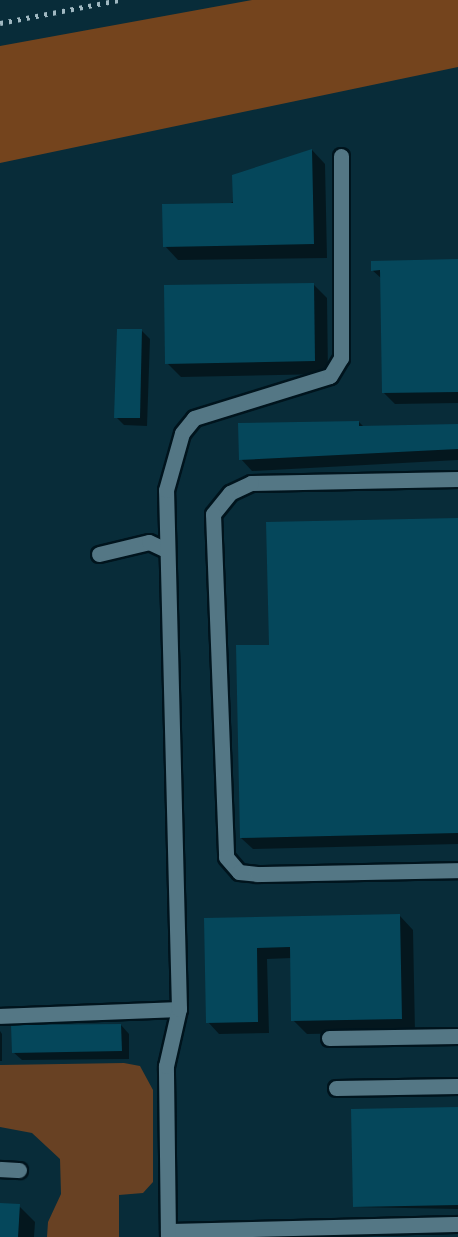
<!DOCTYPE html>
<style>
body{margin:0}
#map{position:relative;width:458px;height:1237px;overflow:hidden;background:#082c39;font-family:Overpass,sans-serif}
div>[style]{position:absolute}
.green>*{inset:0;background:#684123}
.forest>*{inset:0;background:#74441d}
.shadow>*{inset:0;background:#0007}
.building>*{inset:0;background:#05475b}
.roads{filter:drop-shadow(2px 0 #00141d) drop-shadow(-2px 0 #00141d) drop-shadow(0 2px #00141d) drop-shadow(0 -2px #00141d)}
.minor>*{height:15px;margin:-7.5px;padding:0 7.5px;transform-origin:7.5px;border-radius:7.5px;background:#547785}
.rail>*{height:4.5px;margin-top:-2.25px;transform-origin:0;background:repeating-linear-gradient(90deg,#a0b8c1 0 3px,transparent 0 9px)}
span{translate:-50% -50%;white-space:nowrap;text-align:center;line-height:1.15;-webkit-text-stroke:4.5px #051318;paint-order:stroke}
</style>
<div id="map">
<div class="green">
<i style="clip-path:polygon(124px 1063px,140px 1066px,153px 1090px,153px 1182px,143px 1193px,119px 1195px,119px 1237px,47px 1237px,48px 1222px,61px 1194px,60px 1159px,32px 1133px,0 1127px,0 1065px)"></i>
</div>
<div class="forest">
<i style="clip-path:polygon(252px 0,458px 0,458px 67px,0 163px,0 46px)"></i>
</div>
<div class="shadow">
<i style="clip-path:polygon(312px 150px,325px 164px,327px 258px,178px 260px,165px 246px)"></i>
<i style="clip-path:polygon(458px 261px,458px 403px,395px 404px,384px 393px,382px 279px,372px 270px)"></i>
<i style="clip-path:polygon(313px 284px,327px 298px,328px 374px,181px 377px,167px 363px)"></i>
<i style="clip-path:polygon(142px 331px,150px 339px,147px 426px,124px 425px,116px 417px)"></i>
<i style="clip-path:polygon(359px 422px,364px 427px,458px 426px,458px 460px,252px 471px,241px 459px)"></i>
<i style="clip-path:polygon(458px 520px,458px 844px,253px 849px,241px 838px)"></i>
<i style="clip-path:polygon(400px 916px,413px 930px,415px 1032px,307px 1034px,293px 1020px,292px 958px,267px 959px,269px 1033px,219px 1034px,208px 1022px,206px 919px)"></i>
<i style="clip-path:polygon(121px 1025px,129px 1034px,129px 1059px,22px 1060px,13px 1052px)"></i>
<i style="clip-path:polygon(0 1031px,2px 1034px,2px 1061px,0 1061px)"></i>
<i style="clip-path:polygon(458px 1108px,458px 1209px,354px 1207px)"></i>
<i style="clip-path:polygon(0 1205px,19px 1206px,35px 1222px,34px 1237px,0 1237px)"></i>
</div>
<div class="building">
<i style="clip-path:polygon(312px 149px,314px 244px,163px 247px,162px 204px,233px 203px,232px 175px)"></i>
<i style="clip-path:polygon(458px 259px,458px 392px,382px 393px,380px 270px,371px 271px,371px 261px)"></i>
<i style="clip-path:polygon(314px 283px,315px 361px,165px 364px,164px 285px)"></i>
<i style="clip-path:polygon(117px 329px,142px 329px,140px 418px,114px 418px)"></i>
<i style="clip-path:polygon(359px 421px,359px 426px,458px 424px,458px 449px,239px 460px,238px 423px)"></i>
<i style="clip-path:polygon(458px 518px,458px 833px,240px 838px,236px 645px,269px 645px,266px 522px)"></i>
<i style="clip-path:polygon(400px 914px,402px 1019px,291px 1021px,290px 947px,257px 948px,258px 1022px,206px 1023px,204px 918px)"></i>
<i style="clip-path:polygon(121px 1024px,122px 1051px,12px 1053px,11px 1025px)"></i>
<i style="clip-path:polygon(458px 1107px,458px 1205px,353px 1207px,351px 1109px)"></i>
<i style="clip-path:polygon(0 1203px,20px 1204px,18px 1237px,0 1237px)"></i>
</div>
<div class="roads">
<div class="minor">
<i style="left:458px;top:479px;width:207px;rotate:178.9deg"></i>
<i style="left:251px;top:483px;width:23px;rotate:155deg"></i>
<i style="left:230px;top:493px;width:27px;rotate:129deg"></i>
<i style="left:213px;top:514px;width:343px;rotate:87.8deg"></i>
<i style="left:226px;top:857px;width:20px;rotate:49deg"></i>
<i style="left:239px;top:872px;width:18px;rotate:6deg"></i>
<i style="left:257px;top:874px;width:201px;rotate:-1.1deg"></i>
<i style="left:99px;top:554px;width:51px;rotate:-13.5deg"></i>
<i style="left:149px;top:542px;width:17px;rotate:25deg"></i>
<i style="left:0;top:1016px;width:179px;rotate:-2.2deg"></i>
<i style="left:329px;top:1038px;width:129px;rotate:-0.9deg"></i>
<i style="left:336px;top:1088px;width:122px;rotate:-0.9deg"></i>
<i style="left:0;top:1169px;width:19px;rotate:3deg"></i>
<i style="left:168px;top:1231px;width:290px;rotate:-1.4deg"></i>
<i style="left:168px;top:1237px;width:171px;rotate:-90.7deg"></i>
<i style="left:166px;top:1066px;width:58px;rotate:-77.2deg"></i>
<i style="left:179px;top:1009px;width:519px;rotate:-91.43deg"></i>
<i style="left:166px;top:490px;width:59px;rotate:-74.3deg"></i>
<i style="left:182px;top:433px;width:19px;rotate:-51deg"></i>
<i style="left:194px;top:418px;width:142px;rotate:-17.2deg"></i>
<i style="left:330px;top:376px;width:21px;rotate:-59deg"></i>
<i style="left:341px;top:358px;width:202px;rotate:-90deg"></i>
</div>
</div>
<div class="rail">
<i style="left:0;top:23px;width:121px;rotate:-10.9deg"></i>
</div>
</div>
